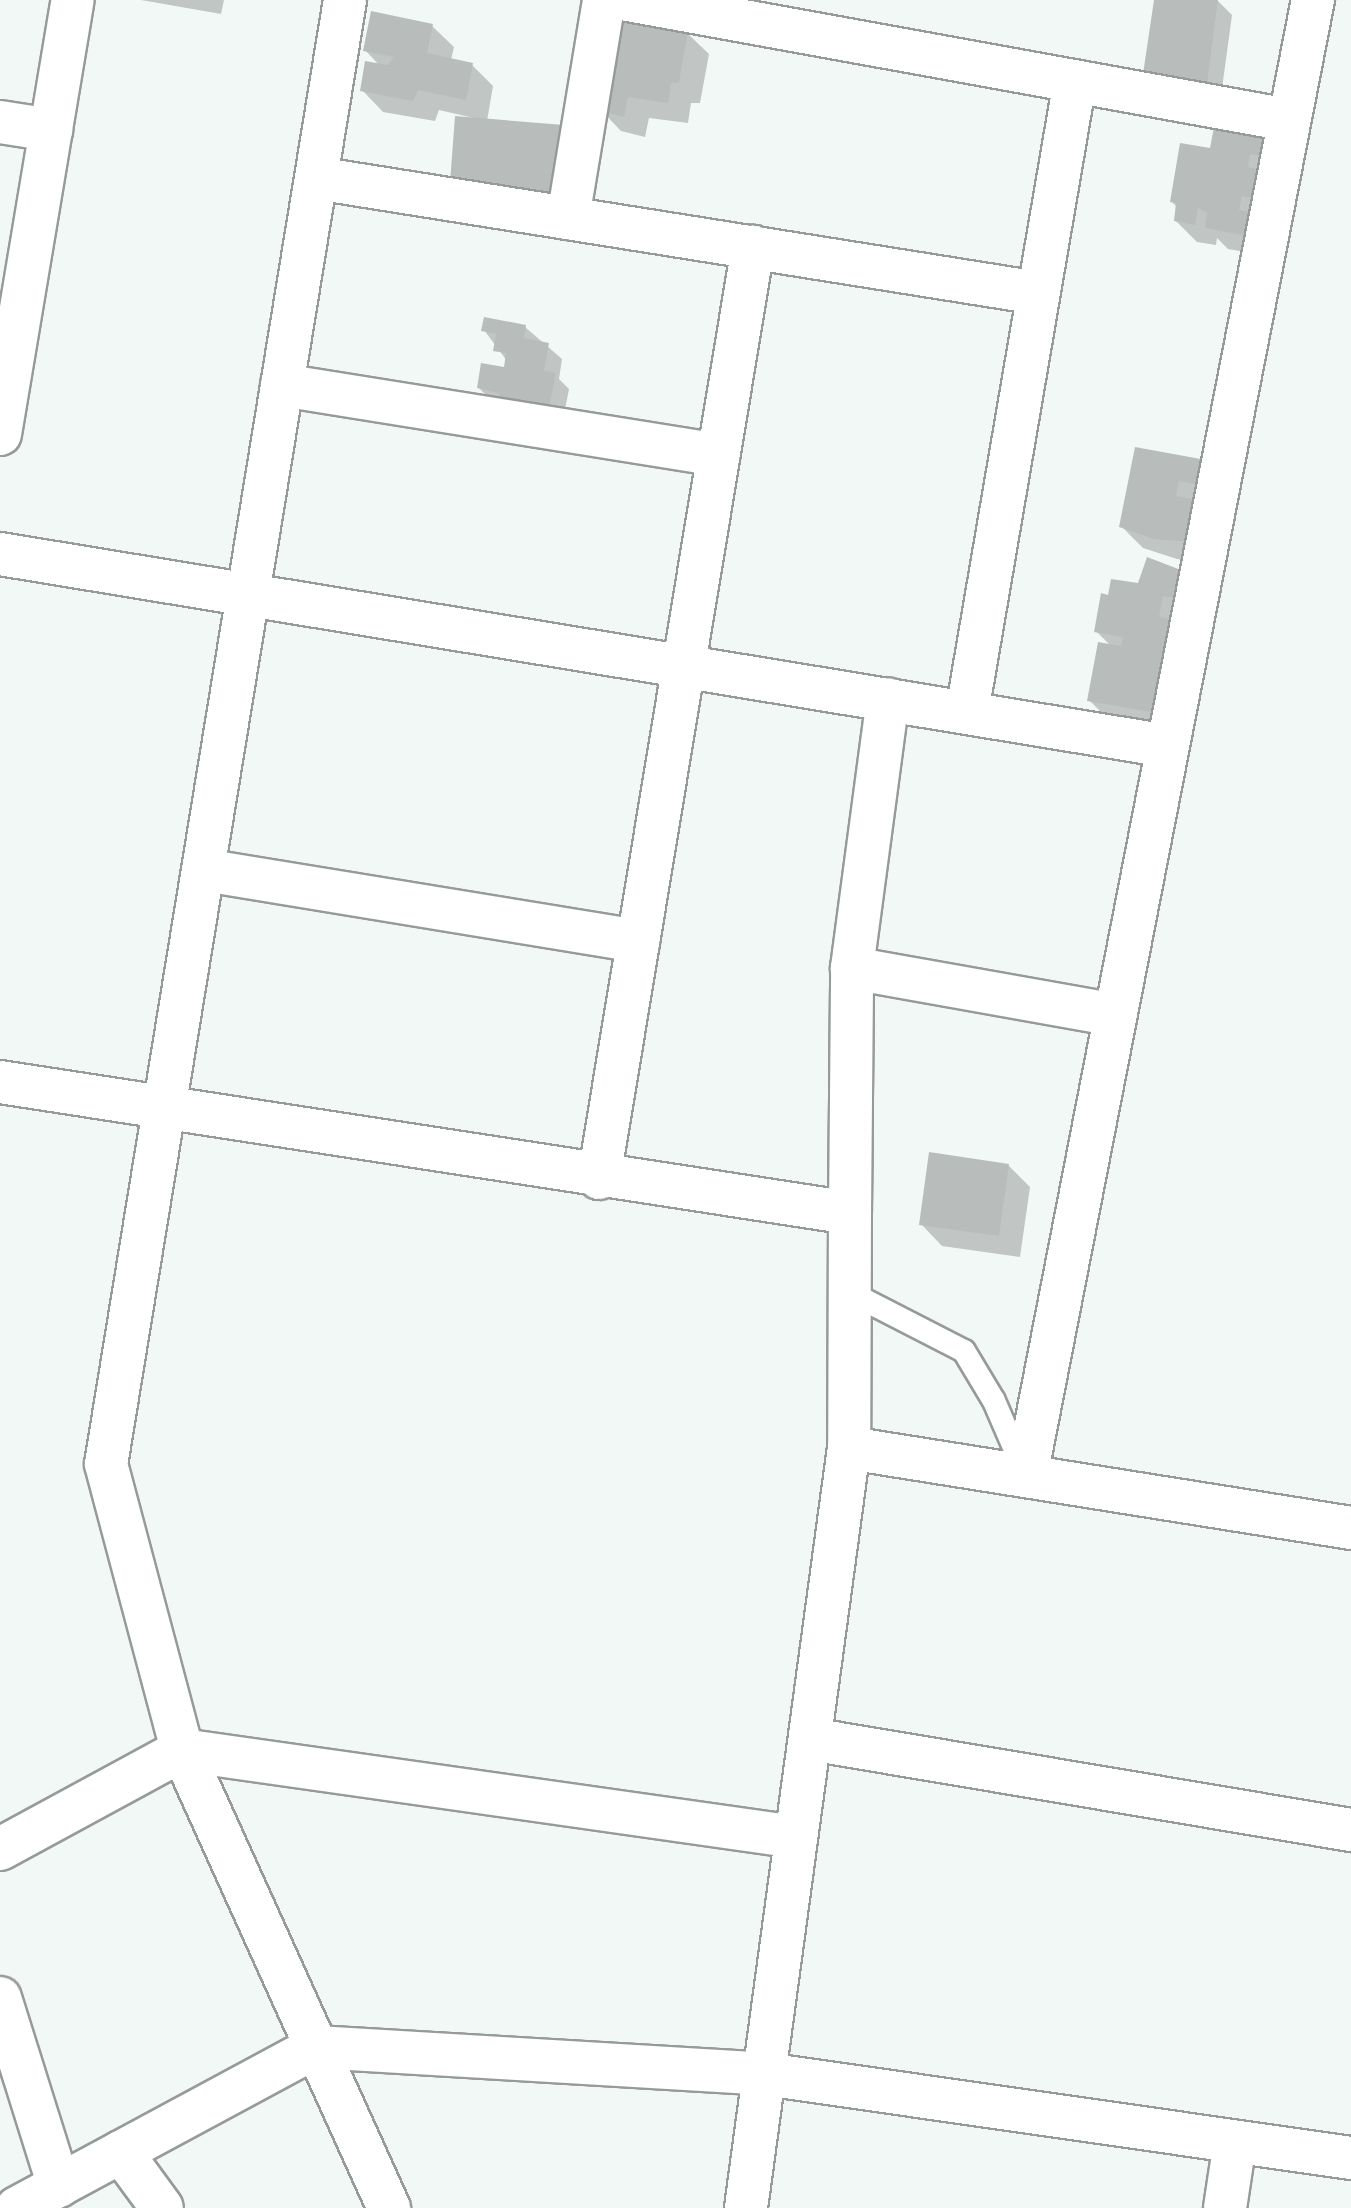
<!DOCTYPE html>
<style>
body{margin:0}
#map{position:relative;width:1351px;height:2208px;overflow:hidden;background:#f2f8f6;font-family:"Archivo Narrow",sans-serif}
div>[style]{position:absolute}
.shadow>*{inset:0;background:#0003}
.building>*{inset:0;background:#b8bdbb}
.roads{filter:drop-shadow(2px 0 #969b99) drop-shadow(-2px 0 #969b99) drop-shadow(0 2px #969b99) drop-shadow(0 -2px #969b99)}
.lane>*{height:22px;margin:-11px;padding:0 11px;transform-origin:11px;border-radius:11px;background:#fff}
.street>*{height:42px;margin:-21px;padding:0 21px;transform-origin:21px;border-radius:21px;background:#fff}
span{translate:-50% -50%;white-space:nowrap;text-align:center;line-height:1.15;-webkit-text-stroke:8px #fff;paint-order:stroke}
</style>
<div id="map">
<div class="shadow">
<i style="clip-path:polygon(141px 0,224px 0,221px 14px)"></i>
<i style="clip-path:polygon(1156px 0,1218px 1px,1232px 15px,1221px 96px,1160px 87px)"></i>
<i style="clip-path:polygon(432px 26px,454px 47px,451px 60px,472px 65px,493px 86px,487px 121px,439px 110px,435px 121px,383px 112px,362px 90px,380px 66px,365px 50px)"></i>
<i style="clip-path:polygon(687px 33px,709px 54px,700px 103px,691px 103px,688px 123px,649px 118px,645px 137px,621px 131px,600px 109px)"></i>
<i style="clip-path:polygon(1270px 129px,1269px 256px,1228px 249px,1217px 238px,1216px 245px,1197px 242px,1176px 221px,1178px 208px,1172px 202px,1212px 150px)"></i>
<i style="clip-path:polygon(525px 327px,562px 359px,559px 379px,569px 389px,562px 425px,493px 402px,479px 388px,505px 369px,507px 361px,484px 330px)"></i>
<i style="clip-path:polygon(1136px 450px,1216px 464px,1210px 509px,1232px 531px,1224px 548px,1226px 564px,1177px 559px,1143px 548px,1122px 527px)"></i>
<i style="clip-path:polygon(1192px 576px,1192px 723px,1111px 722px,1089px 700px,1111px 646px,1096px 631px,1110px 597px,1139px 586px)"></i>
<i style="clip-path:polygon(1009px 1166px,1030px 1187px,1020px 1257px,942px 1246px,921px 1224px)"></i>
</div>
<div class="building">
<i style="clip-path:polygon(1154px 0,1218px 0,1207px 83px,1143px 74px)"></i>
<i style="clip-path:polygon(371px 11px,433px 24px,427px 53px,473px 63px,466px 100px,418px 90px,413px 101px,360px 91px,365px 61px,388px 65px,394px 57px,363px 51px)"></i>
<i style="clip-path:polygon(612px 17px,688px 31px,679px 82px,671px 83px,668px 103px,628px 97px,624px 117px,598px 110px)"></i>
<i style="clip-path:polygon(455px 116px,564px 125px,558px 204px,449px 196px)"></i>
<i style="clip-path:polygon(1214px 127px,1271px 127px,1265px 157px,1250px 154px,1248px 167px,1261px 170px,1256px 199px,1242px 196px,1239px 210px,1252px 212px,1248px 236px,1205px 228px,1207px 213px,1198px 208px,1195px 225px,1174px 221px,1176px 203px,1170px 202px,1180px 143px,1210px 148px)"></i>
<i style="clip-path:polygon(484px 317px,526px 325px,524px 338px,549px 343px,544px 371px,556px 373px,548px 412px,505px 403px,498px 393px,477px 388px,481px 363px,504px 367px,506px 353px,493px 351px,496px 334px,481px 331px)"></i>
<i style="clip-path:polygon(1135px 447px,1217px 462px,1212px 487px,1179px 481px,1176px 496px,1207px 502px,1205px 543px,1154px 539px,1119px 527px)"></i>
<i style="clip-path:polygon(1147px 557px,1194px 575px,1189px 601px,1163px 596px,1159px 617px,1183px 621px,1169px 715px,1087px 701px,1098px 642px,1121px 646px,1123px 637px,1094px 632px,1101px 593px,1108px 595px,1111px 579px,1138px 583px)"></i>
<i style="clip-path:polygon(929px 1152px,1009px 1164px,999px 1236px,919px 1225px)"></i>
</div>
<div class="roads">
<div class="lane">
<i style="left:851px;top:1293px;width:127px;rotate:27.2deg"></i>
<i style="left:964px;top:1351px;width:58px;rotate:59deg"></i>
<i style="left:994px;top:1401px;width:73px;rotate:66.6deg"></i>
</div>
<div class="street">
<i style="left:345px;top:0;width:1483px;rotate:99.27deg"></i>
<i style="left:106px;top:1464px;width:296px;rotate:75.1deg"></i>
<i style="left:182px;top:1750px;width:503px;rotate:65.68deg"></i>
<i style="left:628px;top:0;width:671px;rotate:10.3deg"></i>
<i style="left:0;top:122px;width:52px;rotate:8.9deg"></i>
<i style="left:316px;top:178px;width:731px;rotate:9.05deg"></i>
<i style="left:568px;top:218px;width:221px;rotate:-80.6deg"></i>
<i style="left:282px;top:385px;width:442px;rotate:9.1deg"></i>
<i style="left:0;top:434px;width:440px;rotate:-80.5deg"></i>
<i style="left:0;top:554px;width:1183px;rotate:9.34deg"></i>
<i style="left:967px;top:712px;width:640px;rotate:-80.29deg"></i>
<i style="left:204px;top:870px;width:440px;rotate:9.3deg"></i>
<i style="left:852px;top:968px;width:267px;rotate:10.1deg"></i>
<i style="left:0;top:1082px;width:860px;rotate:8.76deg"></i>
<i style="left:850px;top:1213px;width:235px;rotate:90.2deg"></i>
<i style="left:849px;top:1448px;width:767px;rotate:97.72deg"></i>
<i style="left:599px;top:1178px;width:944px;rotate:-80.61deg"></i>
<i style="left:850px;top:1213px;width:245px;rotate:-89.5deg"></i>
<i style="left:852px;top:968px;width:271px;rotate:-82.4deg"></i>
<i style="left:849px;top:1448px;width:508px;rotate:9.05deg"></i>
<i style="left:1026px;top:1476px;width:1504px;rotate:-79deg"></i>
<i style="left:810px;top:1739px;width:549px;rotate:9.55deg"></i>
<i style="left:0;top:1849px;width:207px;rotate:-28.5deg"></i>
<i style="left:182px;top:1750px;width:620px;rotate:8.06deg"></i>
<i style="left:0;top:1998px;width:197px;rotate:72.6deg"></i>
<i style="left:121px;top:2152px;width:69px;rotate:53.8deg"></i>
<i style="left:17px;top:2208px;width:340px;rotate:-28.3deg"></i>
<i style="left:316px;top:2047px;width:450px;rotate:3.4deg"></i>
<i style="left:765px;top:2074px;width:592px;rotate:8.16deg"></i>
<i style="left:1225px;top:2208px;width:67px;rotate:-81.4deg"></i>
</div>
</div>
</div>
